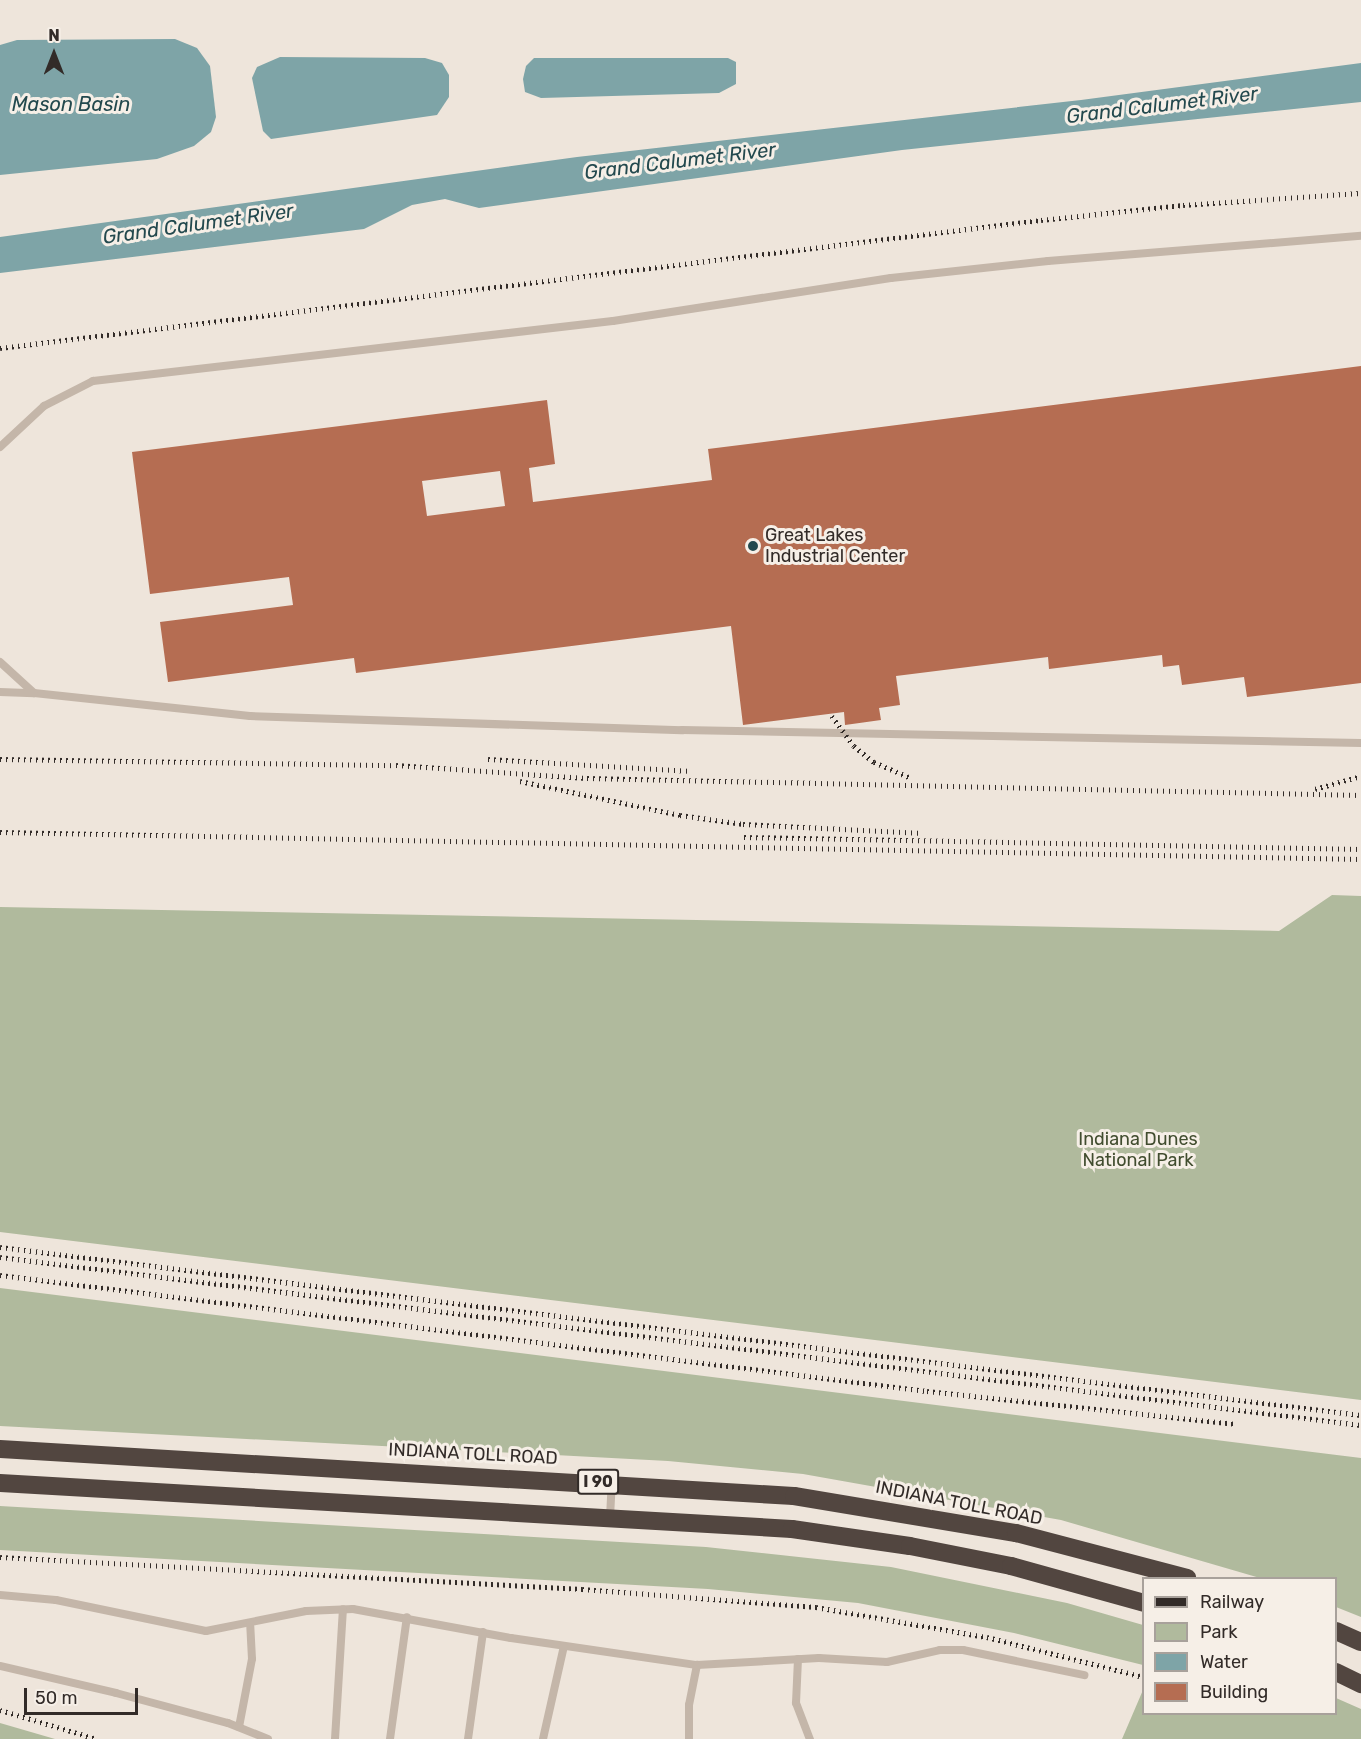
<!DOCTYPE html>
<style>
body{margin:0}
#map{position:relative;width:1361px;height:1739px;overflow:hidden;background:#eee5db;font-family:Rubik,sans-serif}
div>[style]{position:absolute}
.green>*{inset:0;background:#b0ba9d}
.water>*{inset:0;background:#7ea4a7}
.building>*{inset:0;background:#b56d52}
.service>*{height:8px;margin:-4px;padding:0 4px;transform-origin:4px;border-radius:4px;background:#c4b6a9}
.motorway>*{height:18px;margin:-9px;padding:0 9px;transform-origin:9px;border-radius:9px;background:#524640}
.rail>*{height:4.5px;margin-top:-2.25px;transform-origin:0;background:repeating-linear-gradient(90deg,#322b28 0 1.5px,transparent 0 6px)}
.dots>*{width:16px;height:16px;translate:-50% -50%;box-sizing:border-box;border:3px solid #f6efe7;border-radius:50%}
span{translate:-50% -50%;white-space:nowrap;text-align:center;line-height:1.15;-webkit-text-stroke:6px #f6efe7;paint-order:stroke}
.shield-label span{padding:2px 4px;background:#f6efe7;border:2px solid;border-radius:4px;-webkit-text-stroke-width:0}
.shield-label{font-size:16px;color:#322b28;font-weight:700}
.poi-label{font-size:18px;color:#322b28}
.left{translate:0 -50%;text-align:left}
.park-label{font-size:18px;color:#414d2f}
.street-label{font-size:18px;color:#322b28}
.water-label{font-size:20px;color:#23494e;font-style:italic}
.legend{position:absolute;left:1142px;top:1577px;width:195px;height:138px;box-sizing:border-box;background:#f6efe7;border:2px solid #a8a19b;margin:0;padding:8px 10px;list-style:none;font-size:18px;color:#322b28}
.legend li{display:flex;align-items:center;gap:12px;height:30px}
.legend b{width:30px;border:2px solid #a8a19b}
.north{position:absolute;left:24px;top:24px;width:60px;height:60px;-webkit-text-stroke:4px #f6efe7;paint-order:stroke;rotate:0deg;font-size:16px;font-weight:700;line-height:24px;text-align:center;color:#322b28}
.north::after{content:'';display:block;margin:auto;width:21px;height:27px;background:#322b28;clip-path:polygon(50% 0,100% 100%,50% 72%,0 100%)}
.scale{position:absolute;left:24px;top:1688px;width:114px;height:27px;box-sizing:border-box;border:3px solid #322b28;border-top:0;padding-left:8px;font-size:18px;line-height:21px;white-space:nowrap;color:#322b28;-webkit-text-stroke:4px #f6efe7;paint-order:stroke}
</style>
<div id="map">
<div class="green">
<i style="clip-path:polygon(1332px 895px,1361px 896px,1361px 1400px,0 1232px,0 907px,1279px 931px)"></i>
<i style="clip-path:polygon(0 1288px,1361px 1458px,1361px 1617px,1336px 1607px,1336px 1578px,1260px 1578px,1061px 1520px,803px 1474px,668px 1461px,0 1426px)"></i>
<i style="clip-path:polygon(0 1506px,706px 1547px,891px 1567px,1067px 1603px,1143px 1625px,1143px 1665px,1014px 1633px,858px 1603px,708px 1589px,0 1550px)"></i>
<i style="clip-path:polygon(1143px 1690px,1144px 1714px,1336px 1714px,1336px 1698px,1361px 1709px,1361px 1739px,1122px 1739px)"></i>
<i style="clip-path:polygon(0 1723px,55px 1739px,0 1739px)"></i>
</div>
<div class="water">
<i style="clip-path:polygon(175px 39px,197px 48px,210px 66px,216px 117px,211px 132px,194px 146px,157px 159px,0 175px,0 45px,17px 40px)"></i>
<i style="clip-path:polygon(280px 57px,425px 58px,442px 63px,449px 75px,449px 97px,437px 115px,271px 139px,263px 131px,252px 78px,257px 67px)"></i>
<i style="clip-path:polygon(534px 58px,728px 58px,736px 62px,736px 84px,719px 93px,541px 98px,525px 92px,523px 79px,526px 66px)"></i>
<i style="clip-path:polygon(1361px 63px,1361px 102px,902px 150px,479px 208px,445px 199px,412px 205px,364px 229px,0 273px,0 237px,577px 157px,1081px 100px)"></i>
</div>
<div class="building">
<i style="clip-path:polygon(evenodd,1361px 366px,1361px 683px,1247px 697px,1244px 677px,1182px 685px,1179px 665px,1163px 667px,1162px 655px,1049px 669px,1048px 657px,896px 676px,900px 705px,879px 708px,881px 720px,845px 725px,844px 712px,743px 725px,731px 626px,356px 673px,354px 658px,168px 682px,160px 622px,293px 605px,289px 577px,150px 594px,132px 452px,547px 400px,555px 464px,529px 468px,533px 502px,712px 480px,708px 449px,1361px 366px,500px 471px,505px 506px,427px 516px,422px 481px,500px 471px)"></i>
</div>
<div class="service">
<i style="left:0;top:447px;width:60px;rotate:-43deg"></i>
<i style="left:44px;top:406px;width:55px;rotate:-27deg"></i>
<i style="left:93px;top:381px;width:523px;rotate:-6.58deg"></i>
<i style="left:613px;top:321px;width:281px;rotate:-8.8deg"></i>
<i style="left:891px;top:278px;width:158px;rotate:-6.2deg"></i>
<i style="left:1048px;top:261px;width:314px;rotate:-4.6deg"></i>
<i style="left:0;top:662px;width:46px;rotate:42.4deg"></i>
<i style="left:34px;top:693px;width:217px;rotate:6.1deg"></i>
<i style="left:250px;top:716px;width:432px;rotate:1.9deg"></i>
<i style="left:682px;top:730px;width:679px;rotate:1.1deg"></i>
<i style="left:0;top:692px;width:34px;rotate:2deg"></i>
<i style="left:610px;top:1517px;width:34px;rotate:-87deg"></i>
<i style="left:0;top:1595px;width:56px;rotate:5.1deg"></i>
<i style="left:56px;top:1600px;width:153px;rotate:11.7deg"></i>
<i style="left:206px;top:1631px;width:102px;rotate:-11.3deg"></i>
<i style="left:306px;top:1611px;width:47px;rotate:-2.4deg"></i>
<i style="left:353px;top:1609px;width:161px;rotate:10.4deg"></i>
<i style="left:511px;top:1638px;width:188px;rotate:8.3deg"></i>
<i style="left:697px;top:1665px;width:122px;rotate:-3.3deg"></i>
<i style="left:819px;top:1658px;width:68px;rotate:3.4deg"></i>
<i style="left:887px;top:1662px;width:54px;rotate:-12.8deg"></i>
<i style="left:940px;top:1650px;width:23px"></i>
<i style="left:963px;top:1650px;width:124px;rotate:11.7deg"></i>
<i style="left:798px;top:1659px;width:44px;rotate:92.6deg"></i>
<i style="left:796px;top:1703px;width:39px;rotate:69deg"></i>
<i style="left:0;top:1666px;width:119px;rotate:13.1deg"></i>
<i style="left:116px;top:1693px;width:116px;rotate:15deg"></i>
<i style="left:228px;top:1723px;width:43px;rotate:21.8deg"></i>
<i style="left:239px;top:1727px;width:69px;rotate:-79.2deg"></i>
<i style="left:252px;top:1659px;width:36px;rotate:-93deg"></i>
<i style="left:335px;top:1739px;width:130px;rotate:-86.5deg"></i>
<i style="left:390px;top:1739px;width:123px;rotate:-82.1deg"></i>
<i style="left:468px;top:1739px;width:108px;rotate:-82deg"></i>
<i style="left:543px;top:1739px;width:95px;rotate:-77.3deg"></i>
<i style="left:689px;top:1739px;width:34px;rotate:-90deg"></i>
<i style="left:689px;top:1705px;width:41px;rotate:-78.7deg"></i>
</div>
<div class="motorway">
<i style="left:0;top:1449px;width:795px;rotate:3.39deg"></i>
<i style="left:794px;top:1496px;width:225px;rotate:9.5deg"></i>
<i style="left:1016px;top:1533px;width:177px;rotate:14.7deg"></i>
<i style="left:0;top:1483px;width:793px;rotate:3.32deg"></i>
<i style="left:792px;top:1529px;width:119px;rotate:8.2deg"></i>
<i style="left:910px;top:1546px;width:103px;rotate:11.2deg"></i>
<i style="left:1011px;top:1566px;width:138px;rotate:15.5deg"></i>
<i style="left:1336px;top:1631px;width:27px;rotate:24deg"></i>
<i style="left:1336px;top:1672px;width:28px;rotate:26deg"></i>
</div>
<div class="rail">
<i style="left:0;top:348px;width:1049px;rotate:-7.01deg"></i>
<i style="left:1041px;top:220px;width:143px;rotate:-6deg"></i>
<i style="left:1183px;top:205px;width:178px;rotate:-3.9deg"></i>
<i style="left:832px;top:716px;width:37px;rotate:54deg"></i>
<i style="left:854px;top:746px;width:26px;rotate:39deg"></i>
<i style="left:874px;top:762px;width:40px;rotate:23.4deg"></i>
<i style="left:0;top:759px;width:396px;rotate:0.9deg"></i>
<i style="left:396px;top:765px;width:191px;rotate:3.9deg"></i>
<i style="left:587px;top:778px;width:774px;rotate:1.26deg"></i>
<i style="left:488px;top:759px;width:200px;rotate:3.4deg"></i>
<i style="left:520px;top:781px;width:164px;rotate:12deg"></i>
<i style="left:680px;top:815px;width:64px;rotate:8.1deg"></i>
<i style="left:743px;top:824px;width:180px;rotate:2.9deg"></i>
<i style="left:1315px;top:789px;width:48px;rotate:-15.8deg"></i>
<i style="left:0;top:832px;width:1361px;rotate:1.14deg"></i>
<i style="left:744px;top:837px;width:617px;rotate:1.11deg"></i>
<i style="left:0;top:1247px;width:1371px;rotate:7.04deg"></i>
<i style="left:0;top:1257px;width:1371px;rotate:7.04deg"></i>
<i style="left:0;top:1275px;width:934px;rotate:7.13deg"></i>
<i style="left:927px;top:1391px;width:309px;rotate:6.1deg"></i>
<i style="left:0;top:1557px;width:583px;rotate:3.15deg"></i>
<i style="left:582px;top:1589px;width:235px;rotate:4.4deg"></i>
<i style="left:816px;top:1607px;width:174px;rotate:10deg"></i>
<i style="left:987px;top:1637px;width:162px;rotate:14.3deg"></i>
<i style="left:0;top:1710px;width:101px;rotate:16.6deg"></i>
</div>
<div class="dots">
<i style="left:753px;top:546px;background:#23494e"></i>
</div>
<div class="shield-label">
<span style="left:598px;top:1482px">I 90</span>
</div>
<div class="poi-label">
<span class="left" style="left:765px;top:546px">Great Lakes<br>Industrial Center</span>
</div>
<div class="park-label">
<span style="left:1138px;top:1150px">Indiana Dunes<br>National Park</span>
</div>
<div class="street-label">
<span style="left:473px;top:1454px;rotate:3deg">INDIANA TOLL ROAD</span>
<span style="left:959px;top:1503px;rotate:11deg">INDIANA TOLL ROAD</span>
</div>
<div class="water-label">
<span style="left:71px;top:104px">Mason Basin</span>
<span style="left:1162px;top:105px;rotate:-7deg">Grand Calumet River</span>
<span style="left:680px;top:161px;rotate:-7deg">Grand Calumet River</span>
<span style="left:198px;top:224px;rotate:-8deg">Grand Calumet River</span>
</div>
<ul class="legend">
<li><b style="height:8px;background:#322b28"></b>Railway</li>
<li><b style="height:16px;background:#b0ba9d"></b>Park</li>
<li><b style="height:16px;background:#7ea4a7"></b>Water</li>
<li><b style="height:16px;background:#b56d52"></b>Building</li>
</ul>
<div class="north">N</div>
<div class="scale">50 m</div>
</div>
